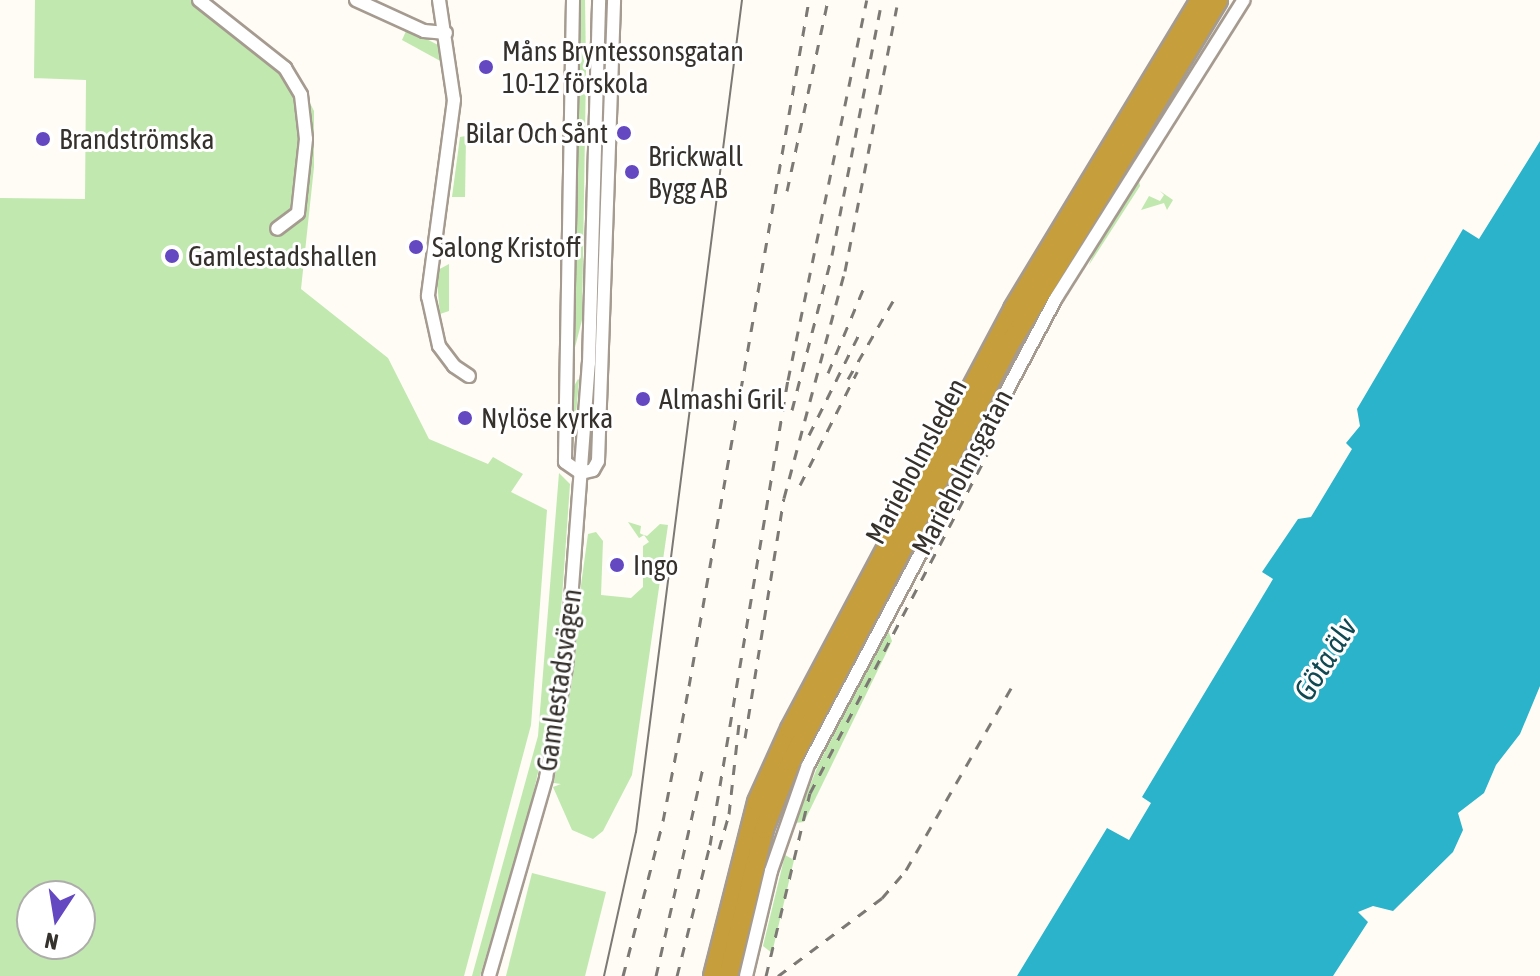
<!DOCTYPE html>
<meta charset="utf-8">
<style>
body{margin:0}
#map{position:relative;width:1540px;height:976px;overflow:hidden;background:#fffbf5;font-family:"Asap Condensed",sans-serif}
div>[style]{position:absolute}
.green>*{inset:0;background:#c0e8af}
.water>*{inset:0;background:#2ab3ca}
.roads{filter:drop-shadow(2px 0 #a59b90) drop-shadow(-2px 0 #a59b90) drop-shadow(0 2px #a59b90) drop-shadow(0 -2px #a59b90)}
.minor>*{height:12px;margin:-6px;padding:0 6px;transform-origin:6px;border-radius:6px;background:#fff}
.highway>*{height:18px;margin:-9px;padding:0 9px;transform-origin:9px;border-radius:9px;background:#c69e3b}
.tram>*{height:2px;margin:-1px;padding:0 1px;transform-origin:1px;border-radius:1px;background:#7c7873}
.rail>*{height:3px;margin-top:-1.5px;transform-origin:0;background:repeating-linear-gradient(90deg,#7c7873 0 10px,transparent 0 20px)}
.dots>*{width:22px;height:22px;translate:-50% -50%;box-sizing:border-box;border:4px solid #fff;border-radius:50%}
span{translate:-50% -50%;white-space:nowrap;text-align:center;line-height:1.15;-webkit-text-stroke:6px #fff;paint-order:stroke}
.poi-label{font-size:28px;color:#35312c}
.left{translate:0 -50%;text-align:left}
.right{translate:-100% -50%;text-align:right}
.street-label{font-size:28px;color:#35312c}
.water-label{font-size:30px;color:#114953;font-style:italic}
.north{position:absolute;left:16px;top:880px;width:80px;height:80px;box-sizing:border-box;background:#fff;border:2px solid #aeadab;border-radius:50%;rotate:192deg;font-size:22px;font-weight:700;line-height:32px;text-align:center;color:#35312c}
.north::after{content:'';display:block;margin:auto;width:28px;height:36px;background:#6448c1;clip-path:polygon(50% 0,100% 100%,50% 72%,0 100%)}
</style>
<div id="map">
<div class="green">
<i style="clip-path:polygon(evenodd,35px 0,205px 0,291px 65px,314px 111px,314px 167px,301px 289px,388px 358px,429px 439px,488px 464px,493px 457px,523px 474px,511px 492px,547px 510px,531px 725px,464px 976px,0 976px,0 198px,85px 199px,86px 80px,34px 78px,35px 0,32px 896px,80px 896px,80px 944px,32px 944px,32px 896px)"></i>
<i style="clip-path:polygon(578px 0,585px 0,586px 68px,582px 320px,572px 359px)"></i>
<i style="clip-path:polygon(407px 29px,438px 45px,444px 63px,402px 40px)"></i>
<i style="clip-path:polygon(466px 136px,465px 197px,452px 197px,460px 137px)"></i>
<i style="clip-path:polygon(1139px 181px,1140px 186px,1089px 265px,1096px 247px)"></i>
<i style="clip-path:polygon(1160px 191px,1173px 200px,1167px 210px,1164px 203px,1141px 210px,1149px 196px,1160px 201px,1164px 195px)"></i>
<i style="clip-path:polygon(1088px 225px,1091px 227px,869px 629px,1001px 378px)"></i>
<i style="clip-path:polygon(449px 264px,449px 311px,440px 314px,436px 271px)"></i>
<i style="clip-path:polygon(578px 379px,579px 380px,572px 460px,572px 390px)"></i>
<i style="clip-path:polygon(559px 473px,570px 484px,555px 698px,529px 812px,480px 976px,472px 976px,538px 736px)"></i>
<i style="clip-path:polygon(628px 522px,641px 526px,640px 533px,641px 534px,647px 536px,660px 524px,668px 525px,632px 775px,603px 831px,593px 839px,572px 830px,553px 787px,561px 784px,554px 783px,588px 534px,596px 532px,603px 541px,601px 595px,631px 598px,643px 587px,643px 546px,649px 542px,644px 535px,639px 538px)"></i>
<i style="clip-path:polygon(888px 630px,892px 641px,804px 822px,795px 823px,819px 763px)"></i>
<i style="clip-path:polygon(785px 855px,794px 860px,772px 953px,763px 946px)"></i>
<i style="clip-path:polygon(532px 873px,606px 892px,585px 976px,506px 976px)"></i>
</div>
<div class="water">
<i style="clip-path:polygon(1540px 141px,1540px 686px,1520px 734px,1496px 765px,1484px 793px,1458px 813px,1463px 830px,1453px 852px,1393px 911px,1373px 906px,1358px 912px,1368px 922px,1333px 976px,1017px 976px,1107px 828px,1129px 840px,1151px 803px,1142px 797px,1273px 579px,1262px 572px,1298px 519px,1311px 517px,1352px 449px,1346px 443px,1360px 426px,1357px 409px,1463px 229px,1479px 239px)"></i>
</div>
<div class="roads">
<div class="minor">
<i style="left:199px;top:0;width:110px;rotate:38.3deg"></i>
<i style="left:285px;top:68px;width:31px;rotate:59deg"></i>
<i style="left:301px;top:95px;width:44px;rotate:83.5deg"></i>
<i style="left:306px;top:139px;width:74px;rotate:96.2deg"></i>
<i style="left:298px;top:213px;width:26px;rotate:143deg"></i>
<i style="left:356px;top:0;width:75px;rotate:24.5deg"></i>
<i style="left:424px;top:31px;width:22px;rotate:5deg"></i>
<i style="left:439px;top:0;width:101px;rotate:81.5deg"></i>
<i style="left:454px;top:100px;width:198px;rotate:97.6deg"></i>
<i style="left:428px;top:296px;width:51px;rotate:77.6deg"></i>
<i style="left:439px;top:346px;width:25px;rotate:53deg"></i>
<i style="left:454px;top:366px;width:18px;rotate:34deg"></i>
<i style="left:573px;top:0;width:462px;rotate:91deg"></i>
<i style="left:565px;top:462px;width:19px;rotate:35deg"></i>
<i style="left:581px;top:473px;width:12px;rotate:-14deg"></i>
<i style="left:593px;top:470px;width:10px;rotate:-61deg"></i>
<i style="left:598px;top:461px;width:461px;rotate:-88deg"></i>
<i style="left:489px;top:976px;width:206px;rotate:-73.9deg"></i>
<i style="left:546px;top:778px;width:113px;rotate:-79.8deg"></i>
<i style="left:566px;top:667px;width:305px;rotate:-85.7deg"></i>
<i style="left:589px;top:363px;width:363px;rotate:-88.4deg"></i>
<i style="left:746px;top:976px;width:108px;rotate:-76.6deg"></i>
<i style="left:771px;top:871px;width:112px;rotate:-70.8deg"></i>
<i style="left:808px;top:765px;width:529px;rotate:-62.03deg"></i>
<i style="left:1056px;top:298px;width:352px;rotate:-57.8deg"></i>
</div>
<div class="highway">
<i style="left:713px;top:976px;width:179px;rotate:-75.8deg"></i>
<i style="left:757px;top:802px;width:80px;rotate:-65.7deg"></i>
<i style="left:790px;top:729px;width:476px;rotate:-62deg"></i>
<i style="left:1013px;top:309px;width:361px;rotate:-58.8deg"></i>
<i style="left:728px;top:976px;width:151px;rotate:-76.2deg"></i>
<i style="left:764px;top:829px;width:73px;rotate:-68.3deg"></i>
<i style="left:791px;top:761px;width:477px;rotate:-62.3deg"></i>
<i style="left:1013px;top:339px;width:396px;rotate:-58.8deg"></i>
</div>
</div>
<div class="tram">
<i style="left:604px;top:976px;width:148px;rotate:-77.5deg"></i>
<i style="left:636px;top:832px;width:839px;rotate:-82.74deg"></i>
</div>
<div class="rail">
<i style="left:787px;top:191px;width:195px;rotate:-77.9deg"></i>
<i style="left:828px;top:373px;width:95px;rotate:-67.2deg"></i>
<i style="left:848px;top:379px;width:90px;rotate:-60deg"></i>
<i style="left:792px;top:410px;width:160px;rotate:-75.5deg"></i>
<i style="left:832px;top:255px;width:260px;rotate:-78.9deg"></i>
<i style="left:809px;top:435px;width:119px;rotate:-63.6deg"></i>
<i style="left:800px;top:485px;width:127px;rotate:-63.2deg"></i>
<i style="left:745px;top:738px;width:243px;rotate:-80.8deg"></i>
<i style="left:784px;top:498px;width:235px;rotate:-75deg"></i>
<i style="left:845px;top:271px;width:269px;rotate:-78.9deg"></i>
<i style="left:719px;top:849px;width:36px;rotate:-74deg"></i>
<i style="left:729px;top:814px;width:92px;rotate:-83.7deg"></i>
<i style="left:623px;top:976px;width:160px;rotate:-75.5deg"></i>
<i style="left:663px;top:821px;width:137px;rotate:-79.1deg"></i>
<i style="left:689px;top:686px;width:696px;rotate:-80.08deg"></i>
<i style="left:656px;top:976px;width:213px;rotate:-77.3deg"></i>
<i style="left:677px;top:976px;width:135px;rotate:-75.9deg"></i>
<i style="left:710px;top:845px;width:471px;rotate:-80.5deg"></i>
<i style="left:788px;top:380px;width:388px;rotate:-78.3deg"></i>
<i style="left:766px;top:976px;width:188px;rotate:-76.5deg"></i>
<i style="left:810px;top:793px;width:382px;rotate:-62.4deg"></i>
<i style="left:778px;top:976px;width:130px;rotate:-36.9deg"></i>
<i style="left:882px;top:898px;width:37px;rotate:-49deg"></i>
<i style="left:906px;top:870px;width:218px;rotate:-60deg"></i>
</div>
<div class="dots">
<i style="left:486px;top:67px;background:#6448c1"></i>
<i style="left:624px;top:133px;background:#6448c1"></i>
<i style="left:43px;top:139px;background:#6448c1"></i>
<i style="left:632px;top:172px;background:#6448c1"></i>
<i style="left:416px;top:247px;background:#6448c1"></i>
<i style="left:172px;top:256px;background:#6448c1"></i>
<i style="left:643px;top:399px;background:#6448c1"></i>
<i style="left:465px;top:418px;background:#6448c1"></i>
<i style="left:617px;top:565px;background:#6448c1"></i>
</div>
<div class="poi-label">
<span class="left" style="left:502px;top:67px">Måns Bryntessonsgatan<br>10-12 förskola</span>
<span class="right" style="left:608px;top:133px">Bilar Och Sånt</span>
<span class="left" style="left:59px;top:139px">Brandströmska</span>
<span class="left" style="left:648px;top:172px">Brickwall<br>Bygg AB</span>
<span class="left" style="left:432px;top:247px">Salong Kristoff</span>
<span class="left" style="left:188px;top:256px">Gamlestadshallen</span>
<span class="left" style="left:659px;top:399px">Almashi Gril</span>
<span class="left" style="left:481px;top:418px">Nylöse kyrka</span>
<span class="left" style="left:633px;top:565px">Ingo</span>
</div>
<div class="street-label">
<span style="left:916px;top:461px;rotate:-62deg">Marieholmsleden</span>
<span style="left:962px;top:472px;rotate:-62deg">Marieholmsgatan</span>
<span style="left:559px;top:680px;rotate:-82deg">Gamlestadsvägen</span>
</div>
<div class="water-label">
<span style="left:1325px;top:659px;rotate:-58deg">Göta älv</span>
</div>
<div class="north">N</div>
</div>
